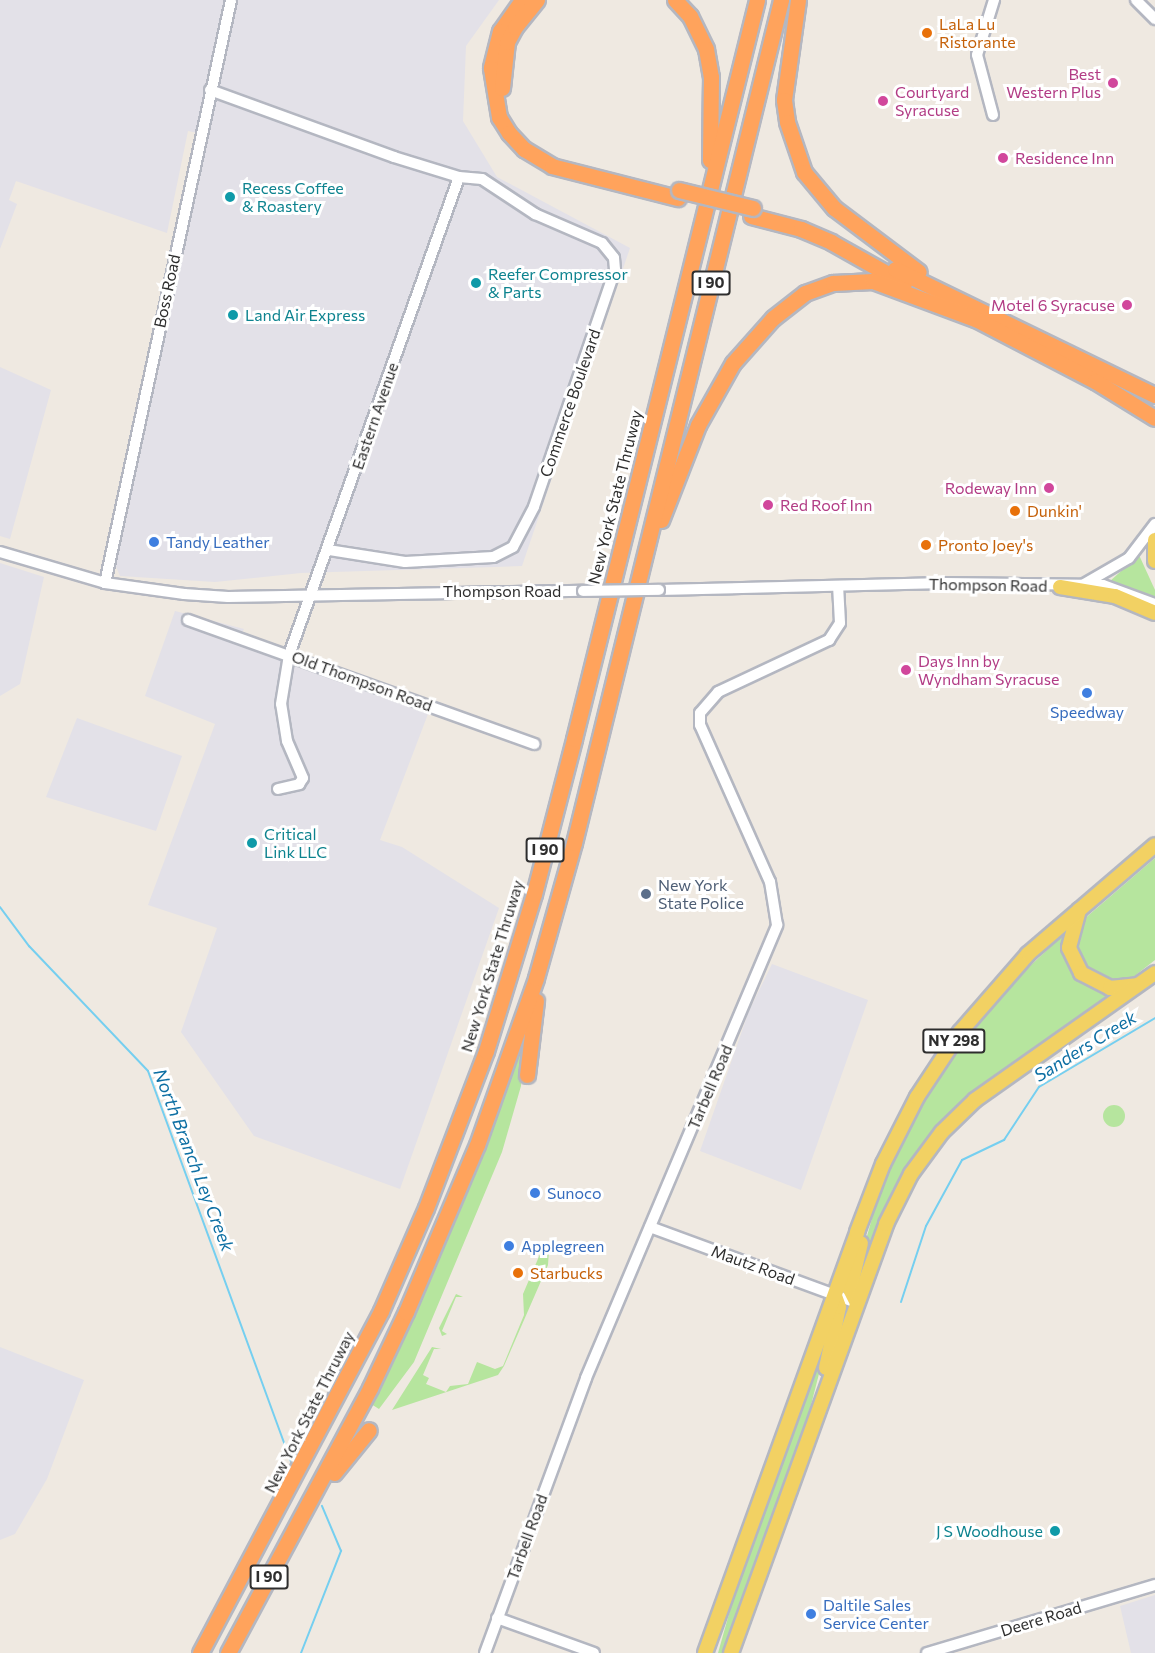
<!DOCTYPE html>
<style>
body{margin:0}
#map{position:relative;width:1155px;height:1653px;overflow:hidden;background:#efe9e1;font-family:Commissioner,sans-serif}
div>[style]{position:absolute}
.industrial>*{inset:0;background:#e3e1e8}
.green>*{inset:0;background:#b6e59e}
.round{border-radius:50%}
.stream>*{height:2px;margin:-1px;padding:0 1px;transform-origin:1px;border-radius:1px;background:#75cff0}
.roads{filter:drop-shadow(2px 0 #b4b7c1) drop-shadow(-2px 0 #b4b7c1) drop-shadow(0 2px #b4b7c1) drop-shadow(0 -2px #b4b7c1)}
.minor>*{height:10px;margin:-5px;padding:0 5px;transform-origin:5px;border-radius:5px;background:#fff}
.major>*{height:14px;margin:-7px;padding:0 7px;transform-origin:7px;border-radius:7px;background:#f2d163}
.highway>*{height:15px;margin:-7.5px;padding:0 7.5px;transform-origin:7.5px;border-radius:7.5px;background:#ffa35c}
.bridges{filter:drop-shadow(2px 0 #b4b7c1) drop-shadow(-2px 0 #b4b7c1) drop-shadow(0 2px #b4b7c1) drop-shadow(0 -2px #b4b7c1)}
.minor-bridge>*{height:10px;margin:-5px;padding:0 5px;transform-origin:5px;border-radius:5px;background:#fff}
.highway-bridge>*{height:15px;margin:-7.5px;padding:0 7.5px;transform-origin:7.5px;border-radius:7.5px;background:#ffa35c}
.dots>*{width:16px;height:16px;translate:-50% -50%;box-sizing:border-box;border:3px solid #fff;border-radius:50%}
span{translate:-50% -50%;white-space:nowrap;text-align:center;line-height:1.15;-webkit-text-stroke:6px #fff;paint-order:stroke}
.shield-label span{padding:2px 4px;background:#fff;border:2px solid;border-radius:4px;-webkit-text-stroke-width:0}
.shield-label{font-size:15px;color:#2e2e2e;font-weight:700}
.food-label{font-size:16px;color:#c56008}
.left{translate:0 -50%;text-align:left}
.hotel-label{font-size:16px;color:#b23c85}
.right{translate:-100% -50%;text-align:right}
.culture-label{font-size:16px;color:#0d838f}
.street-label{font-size:16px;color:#2e2e2e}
.shop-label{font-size:16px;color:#366cbe}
.service-label{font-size:16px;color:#4e5e75}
.water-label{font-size:18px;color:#0d6fa3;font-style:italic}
</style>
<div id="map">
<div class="industrial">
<i style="clip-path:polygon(0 0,499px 0,466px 46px,463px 121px,497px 177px,630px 248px,522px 566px,301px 573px,215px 582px,120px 576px,115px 564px,207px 135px,188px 131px,167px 233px,16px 181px,9px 200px,17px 204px,0 249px)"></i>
<i style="clip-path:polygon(0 367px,51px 390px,10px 539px,0 536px)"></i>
<i style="clip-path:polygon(0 563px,44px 577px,20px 684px,0 696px)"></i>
<i style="clip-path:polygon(175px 611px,244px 629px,237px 643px,428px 714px,380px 840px,402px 847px,499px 908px,400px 1189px,254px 1136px,181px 1032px,217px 928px,148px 905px,215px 724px,145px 696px)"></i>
<i style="clip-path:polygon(77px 718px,182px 756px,156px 831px,46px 797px)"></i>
<i style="clip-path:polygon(772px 964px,868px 1000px,801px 1190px,700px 1151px,749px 1011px)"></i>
<i style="clip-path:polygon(0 1347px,84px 1380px,47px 1479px,15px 1534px,0 1540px)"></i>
<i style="clip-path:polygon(1155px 1595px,1155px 1653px,1131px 1653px,1120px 1606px)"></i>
</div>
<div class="green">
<i style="clip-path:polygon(1139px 555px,1155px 590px,1155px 601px,1109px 582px)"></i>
<i style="clip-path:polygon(1155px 858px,1155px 960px,1132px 978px,1106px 982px,1085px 970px,1075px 950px,1083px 920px)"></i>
<i style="clip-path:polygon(1064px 934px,1064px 950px,1072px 971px,1089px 986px,1118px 992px,980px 1086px,932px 1132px,893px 1189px,854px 1282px,884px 1176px,936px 1079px,994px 1000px)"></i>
<i style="clip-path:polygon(523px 1036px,521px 1086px,502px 1152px,414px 1362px,379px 1409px,371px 1404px,470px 1185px)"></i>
<i class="round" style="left:1103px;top:1105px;width:22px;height:22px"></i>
<i style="clip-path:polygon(543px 1247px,549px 1250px,548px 1265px,504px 1366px,498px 1375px,392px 1410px,432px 1347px,441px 1349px,434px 1349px,423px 1375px,429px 1378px,426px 1384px,446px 1392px,450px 1386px,468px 1384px,477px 1362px,495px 1369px,503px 1366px,524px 1315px,523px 1294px)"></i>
<i style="clip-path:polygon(456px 1294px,463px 1297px,456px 1297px,442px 1331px,447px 1334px,442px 1336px,439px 1328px)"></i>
<i style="clip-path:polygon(834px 1315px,810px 1409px,722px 1653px,718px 1653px,747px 1550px)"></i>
</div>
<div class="stream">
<i style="left:0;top:907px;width:49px;rotate:53.4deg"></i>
<i style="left:29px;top:946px;width:173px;rotate:46.4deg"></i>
<i style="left:148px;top:1071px;width:419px;rotate:69.9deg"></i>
<i style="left:901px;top:1302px;width:80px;rotate:-71.8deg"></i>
<i style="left:926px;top:1226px;width:75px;rotate:-61.4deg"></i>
<i style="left:962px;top:1160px;width:47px;rotate:-25.5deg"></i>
<i style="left:1004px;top:1140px;width:64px;rotate:-56.6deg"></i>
<i style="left:1039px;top:1087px;width:135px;rotate:-30.7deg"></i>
<i style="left:301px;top:1653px;width:110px;rotate:-68.6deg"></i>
<i style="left:341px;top:1551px;width:49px;rotate:-112.9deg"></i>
</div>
<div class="roads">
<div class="minor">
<i style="left:1136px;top:0;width:27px;rotate:45deg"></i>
<i style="left:210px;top:90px;width:196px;rotate:20deg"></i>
<i style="left:394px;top:157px;width:68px;rotate:17.1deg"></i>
<i style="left:459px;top:177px;width:23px;rotate:5deg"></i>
<i style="left:482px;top:179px;width:64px;rotate:33.4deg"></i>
<i style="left:535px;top:214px;width:73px;rotate:23.4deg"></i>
<i style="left:602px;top:243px;width:19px;rotate:51deg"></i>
<i style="left:614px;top:258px;width:12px;rotate:85deg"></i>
<i style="left:615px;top:270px;width:250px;rotate:108.9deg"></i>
<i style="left:534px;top:507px;width:45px;rotate:117.7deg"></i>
<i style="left:513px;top:547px;width:22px;rotate:153deg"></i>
<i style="left:493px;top:557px;width:88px;rotate:176.7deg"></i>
<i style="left:405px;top:562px;width:78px;rotate:-171.1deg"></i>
<i style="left:993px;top:115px;width:62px;rotate:-104.9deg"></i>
<i style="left:977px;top:55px;width:58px;rotate:-72.8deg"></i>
<i style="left:0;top:552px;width:109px;rotate:16.4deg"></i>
<i style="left:105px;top:583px;width:80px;rotate:7.9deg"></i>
<i style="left:184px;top:594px;width:44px;rotate:3.9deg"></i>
<i style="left:228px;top:597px;width:355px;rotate:-1deg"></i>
<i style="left:105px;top:583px;width:596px;rotate:-77.8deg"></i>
<i style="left:1084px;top:584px;width:52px;rotate:-30deg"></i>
<i style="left:1129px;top:558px;width:43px;rotate:-52.6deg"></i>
<i style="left:659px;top:590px;width:286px;rotate:-1.4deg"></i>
<i style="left:945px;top:583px;width:158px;rotate:0.7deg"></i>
<i style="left:1103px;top:585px;width:55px;rotate:20.1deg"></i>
<i style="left:188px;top:620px;width:368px;rotate:19.7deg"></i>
<i style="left:278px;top:789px;width:22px;rotate:-13deg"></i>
<i style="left:299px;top:784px;width:7px;rotate:-56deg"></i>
<i style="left:303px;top:778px;width:40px;rotate:-113.4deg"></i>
<i style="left:287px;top:741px;width:37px;rotate:-99deg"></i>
<i style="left:281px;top:704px;width:50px;rotate:-80.7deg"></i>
<i style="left:289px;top:655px;width:507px;rotate:-70.42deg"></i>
<i style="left:650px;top:1227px;width:221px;rotate:20.2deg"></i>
<i style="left:497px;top:1618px;width:103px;rotate:19.8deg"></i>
<i style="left:485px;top:1653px;width:293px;rotate:-69.8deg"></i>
<i style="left:586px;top:1378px;width:492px;rotate:-67.1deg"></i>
<i style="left:777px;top:925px;width:44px;rotate:-99.2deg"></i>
<i style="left:770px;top:882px;width:172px;rotate:-114deg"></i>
<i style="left:700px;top:725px;width:12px;rotate:-90deg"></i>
<i style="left:700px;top:713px;width:28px;rotate:-49deg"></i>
<i style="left:718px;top:692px;width:123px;rotate:-25.1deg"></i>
<i style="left:829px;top:640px;width:20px;rotate:-57deg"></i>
<i style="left:840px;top:623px;width:35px;rotate:-93deg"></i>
<i style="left:927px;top:1653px;width:238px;rotate:-16.6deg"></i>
</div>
<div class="major">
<i style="left:1155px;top:540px;width:21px;rotate:90deg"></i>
<i style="left:1060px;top:587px;width:56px;rotate:9.3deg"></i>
<i style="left:1115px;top:596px;width:43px;rotate:23deg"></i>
<i style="left:1079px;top:910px;width:39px;rotate:105deg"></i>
<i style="left:1069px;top:948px;width:28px;rotate:64deg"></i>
<i style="left:1081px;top:973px;width:33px;rotate:27deg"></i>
<i style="left:1110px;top:988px;width:27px;rotate:-6deg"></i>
<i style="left:857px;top:1303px;width:16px;rotate:-117deg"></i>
<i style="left:850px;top:1289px;width:47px;rotate:-76.6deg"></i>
<i style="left:826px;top:1368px;width:62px;rotate:-78deg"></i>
<i style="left:839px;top:1307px;width:12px;rotate:-110deg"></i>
<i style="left:705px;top:1653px;width:448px;rotate:-70.1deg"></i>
<i style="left:857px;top:1232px;width:73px;rotate:-69.1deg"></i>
<i style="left:883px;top:1164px;width:75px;rotate:-63.1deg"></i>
<i style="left:917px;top:1097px;width:78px;rotate:-56.5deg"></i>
<i style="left:960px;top:1032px;width:103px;rotate:-48.9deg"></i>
<i style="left:1028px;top:954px;width:167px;rotate:-40.6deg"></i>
<i style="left:731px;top:1653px;width:456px;rotate:-70.1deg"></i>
<i style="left:886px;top:1224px;width:56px;rotate:-63.4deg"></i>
<i style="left:911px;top:1174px;width:52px;rotate:-53.6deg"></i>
<i style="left:942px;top:1132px;width:46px;rotate:-44.1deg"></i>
<i style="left:975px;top:1100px;width:220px;rotate:-35.2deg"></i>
</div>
<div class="highway">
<i style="left:522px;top:0;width:38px;rotate:125deg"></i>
<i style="left:500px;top:31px;width:38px;rotate:104deg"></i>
<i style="left:491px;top:68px;width:50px;rotate:80.7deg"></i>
<i style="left:499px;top:117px;width:19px;rotate:58deg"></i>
<i style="left:509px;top:133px;width:22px;rotate:47deg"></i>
<i style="left:524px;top:149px;width:33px;rotate:31deg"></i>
<i style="left:552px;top:166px;width:130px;rotate:14.3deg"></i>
<i style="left:675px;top:0;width:22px;rotate:47deg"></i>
<i style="left:690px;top:16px;width:37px;rotate:64deg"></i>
<i style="left:706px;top:49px;width:28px;rotate:80deg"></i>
<i style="left:711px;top:77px;width:83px;rotate:90.7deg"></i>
<i style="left:798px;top:0;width:101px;rotate:98deg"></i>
<i style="left:784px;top:100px;width:22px;rotate:82deg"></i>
<i style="left:787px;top:122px;width:53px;rotate:71.2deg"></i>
<i style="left:804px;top:172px;width:47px;rotate:50.2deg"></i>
<i style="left:834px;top:208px;width:106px;rotate:37deg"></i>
<i style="left:502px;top:88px;width:46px;rotate:-83.8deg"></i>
<i style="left:507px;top:42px;width:17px;rotate:-62deg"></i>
<i style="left:515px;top:27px;width:35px;rotate:-51deg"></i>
<i style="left:751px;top:216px;width:52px;rotate:14.6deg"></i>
<i style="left:801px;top:229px;width:33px;rotate:23deg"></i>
<i style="left:831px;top:242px;width:84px;rotate:29.3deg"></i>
<i style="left:895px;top:269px;width:289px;rotate:25.9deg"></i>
<i style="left:968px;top:315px;width:143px;rotate:27.5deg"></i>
<i style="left:1095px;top:381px;width:70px;rotate:31.7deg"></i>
<i style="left:661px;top:520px;width:102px;rotate:-68.7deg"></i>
<i style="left:698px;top:425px;width:71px;rotate:-60.6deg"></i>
<i style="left:733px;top:363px;width:60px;rotate:-48.4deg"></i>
<i style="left:773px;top:318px;width:41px;rotate:-38deg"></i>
<i style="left:805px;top:293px;width:30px;rotate:-20deg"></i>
<i style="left:833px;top:283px;width:40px;rotate:-2.9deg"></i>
<i style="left:873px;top:281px;width:109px;rotate:20.4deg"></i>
<i style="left:527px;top:1075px;width:75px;rotate:-83.1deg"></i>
<i style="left:334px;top:1473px;width:55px;rotate:-50.9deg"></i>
<i style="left:200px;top:1653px;width:387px;rotate:-62.1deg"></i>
<i style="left:381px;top:1311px;width:112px;rotate:-66.4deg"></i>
<i style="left:426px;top:1208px;width:168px;rotate:-69.1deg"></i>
<i style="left:486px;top:1051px;width:164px;rotate:-73deg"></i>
<i style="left:534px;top:894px;width:160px;rotate:-75.5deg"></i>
<i style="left:574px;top:739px;width:761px;rotate:-76.09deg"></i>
<i style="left:228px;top:1653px;width:301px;rotate:-61.8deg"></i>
<i style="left:370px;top:1388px;width:84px;rotate:-64.7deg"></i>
<i style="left:406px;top:1312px;width:181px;rotate:-67deg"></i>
<i style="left:477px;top:1145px;width:177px;rotate:-70.5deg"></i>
<i style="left:536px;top:978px;width:140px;rotate:-74.3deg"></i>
<i style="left:574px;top:843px;width:868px;rotate:-76.2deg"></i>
</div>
</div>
<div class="bridges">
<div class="minor-bridge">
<i style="left:583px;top:591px;width:76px;rotate:-0.8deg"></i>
</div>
<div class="highway-bridge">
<i style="left:679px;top:190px;width:76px;rotate:13.7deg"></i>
</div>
</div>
<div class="dots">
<i style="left:927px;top:33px;background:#e8710a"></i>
<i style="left:1113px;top:83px;background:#d1479c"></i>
<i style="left:883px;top:101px;background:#d1479c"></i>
<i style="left:1003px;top:158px;background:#d1479c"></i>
<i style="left:230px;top:197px;background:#0f9aa8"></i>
<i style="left:476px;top:283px;background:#0f9aa8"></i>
<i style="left:1127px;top:305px;background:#d1479c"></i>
<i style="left:233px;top:315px;background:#0f9aa8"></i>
<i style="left:1049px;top:488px;background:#d1479c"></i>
<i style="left:768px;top:505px;background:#d1479c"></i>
<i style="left:1015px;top:511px;background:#e8710a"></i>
<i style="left:154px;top:542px;background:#3f7fe0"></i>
<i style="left:926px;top:545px;background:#e8710a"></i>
<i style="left:906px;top:670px;background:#d1479c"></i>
<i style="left:1087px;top:693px;background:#3f7fe0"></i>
<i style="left:252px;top:843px;background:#0f9aa8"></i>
<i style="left:646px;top:894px;background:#5c6f8a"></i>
<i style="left:535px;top:1193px;background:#3f7fe0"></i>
<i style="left:509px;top:1246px;background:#3f7fe0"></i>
<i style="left:518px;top:1273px;background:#e8710a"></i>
<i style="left:1055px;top:1531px;background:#0f9aa8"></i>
<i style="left:811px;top:1614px;background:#3f7fe0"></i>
</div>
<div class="shield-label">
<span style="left:711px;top:283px">I 90</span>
<span style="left:545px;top:850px">I 90</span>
<span style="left:954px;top:1041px">NY 298</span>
<span style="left:269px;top:1577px">I 90</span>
</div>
<div class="food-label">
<span class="left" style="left:939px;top:33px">LaLa Lu<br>Ristorante</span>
<span class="left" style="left:1027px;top:511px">Dunkin'</span>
<span class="left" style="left:938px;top:545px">Pronto Joey's</span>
<span class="left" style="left:530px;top:1273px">Starbucks</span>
</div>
<div class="hotel-label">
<span class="right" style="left:1101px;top:83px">Best<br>Western Plus</span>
<span class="left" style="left:895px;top:101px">Courtyard<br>Syracuse</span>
<span class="left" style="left:1015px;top:158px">Residence Inn</span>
<span class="right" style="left:1115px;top:305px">Motel 6 Syracuse</span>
<span class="right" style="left:1037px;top:488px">Rodeway Inn</span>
<span class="left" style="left:780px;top:505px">Red Roof Inn</span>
<span class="left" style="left:918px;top:670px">Days Inn by<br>Wyndham Syracuse</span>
</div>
<div class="culture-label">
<span class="left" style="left:242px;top:197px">Recess Coffee<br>&amp; Roastery</span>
<span class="left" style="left:488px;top:283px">Reefer Compressor<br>&amp; Parts</span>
<span class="left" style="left:245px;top:315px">Land Air Express</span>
<span class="left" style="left:264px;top:843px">Critical<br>Link LLC</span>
<span class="right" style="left:1043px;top:1531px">J S Woodhouse</span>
</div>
<div class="street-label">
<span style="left:167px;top:291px;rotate:-78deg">Boss Road</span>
<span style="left:570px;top:403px;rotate:-71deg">Commerce Boulevard</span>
<span style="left:375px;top:416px;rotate:-71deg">Eastern Avenue</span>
<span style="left:615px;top:497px;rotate:-76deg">New York State Thruway</span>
<span style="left:988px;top:585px;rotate:1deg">Thompson Road</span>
<span style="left:502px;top:591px">Thompson Road</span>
<span style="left:362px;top:681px;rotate:20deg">Old Thompson Road</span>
<span style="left:492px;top:966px;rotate:-73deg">New York State Thruway</span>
<span style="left:710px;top:1087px;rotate:-67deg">Tarbell Road</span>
<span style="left:753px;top:1265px;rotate:20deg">Mautz Road</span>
<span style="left:309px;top:1412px;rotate:-63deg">New York State Thruway</span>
<span style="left:527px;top:1537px;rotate:-70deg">Tarbell Road</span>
<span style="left:1041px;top:1619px;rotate:-17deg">Deere Road</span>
</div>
<div class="shop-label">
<span class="left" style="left:166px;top:542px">Tandy Leather</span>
<span style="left:1087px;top:712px">Speedway</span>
<span class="left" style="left:547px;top:1193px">Sunoco</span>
<span class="left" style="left:521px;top:1246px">Applegreen</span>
<span class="left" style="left:823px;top:1614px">Daltile Sales<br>Service Center</span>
</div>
<div class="service-label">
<span class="left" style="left:658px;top:894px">New York<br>State Police</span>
</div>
<div class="water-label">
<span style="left:1085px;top:1046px;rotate:-32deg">Sanders Creek</span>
<span style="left:194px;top:1160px;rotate:69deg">North Branch Ley Creek</span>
</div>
</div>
